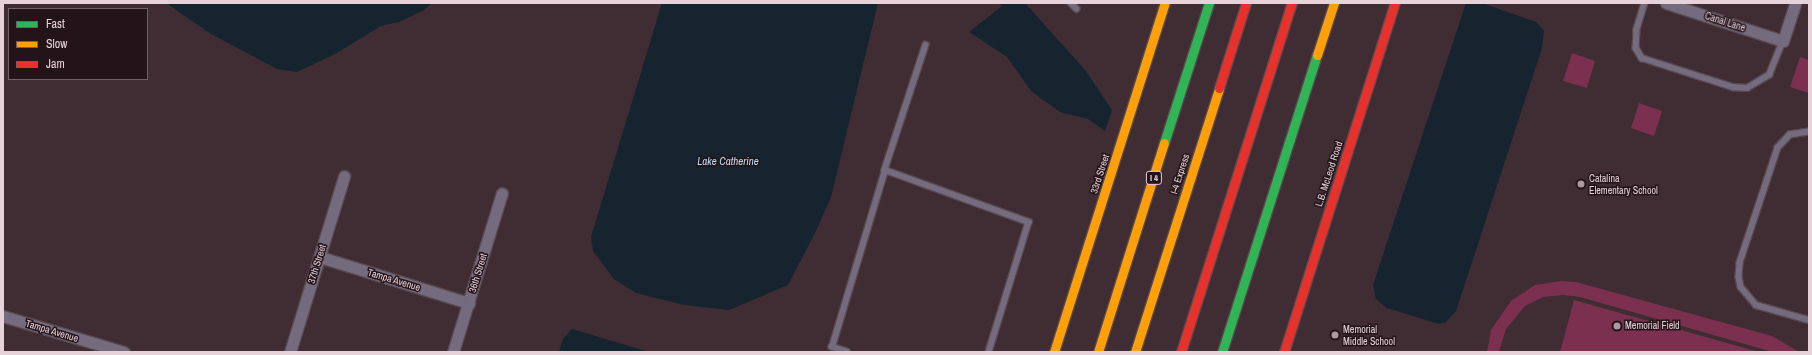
<!DOCTYPE html>
<style>
body{margin:0}
#map{position:relative;width:1812px;height:355px;overflow:hidden;background:#3f2d33;font-family:"Archivo Narrow",sans-serif}
div>[style]{position:absolute}
.green>*{inset:0;background:#7a304e}
.water>*{inset:0;background:#16242f}
.roads{filter:drop-shadow(1px 0 #58494e) drop-shadow(-1px 0 #58494e) drop-shadow(0 1px #58494e) drop-shadow(0 -1px #58494e)}
.lane>*{height:5.5px;margin:-2.75px;padding:0 2.75px;transform-origin:2.75px;border-radius:2.75px;background:#746b7f}
.street>*{height:11px;margin:-5.5px;padding:0 5.5px;transform-origin:5.5px;border-radius:5.5px;background:#746b7f}
.fast>*{height:9px;margin:-4.5px;padding:0 4.5px;transform-origin:4.5px;border-radius:4.5px;background:#30b455}
.slow>*{height:9px;margin:-4.5px;padding:0 4.5px;transform-origin:4.5px;border-radius:4.5px;background:#ff9f0a}
.jam>*{height:9px;margin:-4.5px;padding:0 4.5px;transform-origin:4.5px;border-radius:4.5px;background:#e5322d}
.dots>*{width:11px;height:11px;translate:-50% -50%;box-sizing:border-box;border:2px solid #231419;border-radius:50%}
span{translate:-50% -50%;white-space:nowrap;text-align:center;line-height:1.15;-webkit-text-stroke:3px #231419;paint-order:stroke}
.shield-label span{padding:1px 3px;background:#231419;border:1px solid;border-radius:3px;-webkit-text-stroke-width:0}
.shield-label{font-size:9px;color:#e8d2d9;font-weight:700}
.street-label{font-size:10px;color:#e8d2d9}
.poi-label{font-size:10px;color:#e8d2d9}
.left{translate:0 -50%;text-align:left}
.water-label{font-size:11px;color:#c1dbee;font-style:italic}
.frame{position:absolute;inset:0;border:4px solid #e8d2d9;pointer-events:none}
.legend{position:absolute;left:8px;top:8px;width:140px;height:72px;box-sizing:border-box;background:#231419;border:1px solid #726066;margin:0;padding:5px 7px;list-style:none;font-size:12px;color:#e8d2d9}
.legend li{display:flex;align-items:center;gap:8px;height:20px}
.legend b{width:20px;border:1px solid #726066}
</style>
<div id="map">
<div class="green">
<i style="clip-path:polygon(1572px 53px,1595px 61px,1587px 88px,1563px 81px)"></i>
<i style="clip-path:polygon(1800px 57px,1809px 60px,1809px 93px,1790px 87px)"></i>
<i style="clip-path:polygon(1639px 103px,1662px 111px,1654px 136px,1631px 128px)"></i>
<i style="clip-path:polygon(1561px 281px,1576px 282px,1772px 336px,1799px 352px,1773px 352px,1580px 297px,1563px 295px,1543px 297px,1525px 306px,1506px 329px,1499px 352px,1487px 352px,1491px 330px,1511px 301px,1535px 285px)"></i>
<i style="clip-path:polygon(1574px 300px,1759px 352px,1560px 352px)"></i>
</div>
<div class="water">
<i style="clip-path:polygon(166px 3px,432px 3px,424px 10px,399px 22px,381px 26px,335px 54px,297px 72px,277px 69px,211px 34px)"></i>
<i style="clip-path:polygon(662px 3px,878px 3px,831px 197px,816px 231px,788px 285px,729px 310px,684px 305px,636px 293px,614px 279px,593px 251px,591px 237px)"></i>
<i style="clip-path:polygon(999px 3px,1025px 3px,1086px 71px,1112px 110px,1105px 131px,1088px 119px,1060px 112px,1031px 91px,1007px 57px,969px 32px,1002px 6px)"></i>
<i style="clip-path:polygon(1466px 3px,1482px 3px,1536px 22px,1544px 31px,1542px 48px,1456px 311px,1446px 322px,1439px 324px,1387px 308px,1376px 299px,1373px 285px)"></i>
<i style="clip-path:polygon(572px 329px,649px 352px,559px 352px,563px 339px)"></i>
</div>
<div class="roads">
<div class="lane">
<i style="left:1071px;top:3px;width:8px;rotate:45deg"></i>
<i style="left:1645px;top:3px;width:28px;rotate:107deg"></i>
<i style="left:1637px;top:30px;width:18px;rotate:93deg"></i>
<i style="left:1636px;top:48px;width:12px;rotate:59deg"></i>
<i style="left:1642px;top:58px;width:96px;rotate:17.7deg"></i>
<i style="left:1733px;top:87px;width:14px;rotate:4deg"></i>
<i style="left:1747px;top:88px;width:26px;rotate:-31deg"></i>
<i style="left:1769px;top:75px;width:37px;rotate:-68deg"></i>
<i style="left:926px;top:45px;width:132px;rotate:108.2deg"></i>
<i style="left:885px;top:170px;width:153px;rotate:19.9deg"></i>
<i style="left:1029px;top:222px;width:136px;rotate:107.1deg"></i>
<i style="left:1809px;top:132px;width:19px;rotate:171deg"></i>
<i style="left:1790px;top:135px;width:18px;rotate:133deg"></i>
<i style="left:1778px;top:148px;width:121px;rotate:108.3deg"></i>
<i style="left:1740px;top:263px;width:14px;rotate:94deg"></i>
<i style="left:1739px;top:277px;width:10px;rotate:79deg"></i>
<i style="left:1741px;top:287px;width:23px;rotate:50deg"></i>
<i style="left:1756px;top:305px;width:55px;rotate:15.8deg"></i>
<i style="left:847px;top:352px;width:16px;rotate:-162deg"></i>
<i style="left:832px;top:347px;width:185px;rotate:-73.3deg"></i>
</div>
<div class="street">
<i style="left:1666px;top:3px;width:123px;rotate:18deg"></i>
<i style="left:1783px;top:41px;width:40px;rotate:-72deg"></i>
<i style="left:320px;top:257px;width:156px;rotate:17.2deg"></i>
<i style="left:3px;top:316px;width:126px;rotate:16.6deg"></i>
<i style="left:290px;top:352px;width:184px;rotate:-72.9deg"></i>
<i style="left:453px;top:352px;width:166px;rotate:-72.9deg"></i>
</div>
<div class="fast">
<i style="left:1164px;top:143px;width:147px;rotate:-72.2deg"></i>
<i style="left:1222px;top:352px;width:312px;rotate:-72.3deg"></i>
</div>
<div class="slow">
<i style="left:1317px;top:55px;width:55px;rotate:-71.9deg"></i>
<i style="left:1054px;top:352px;width:366px;rotate:-72.4deg"></i>
<i style="left:1098px;top:352px;width:219px;rotate:-72.5deg"></i>
<i style="left:1135px;top:352px;width:277px;rotate:-72.3deg"></i>
</div>
<div class="jam">
<i style="left:1219px;top:88px;width:89px;rotate:-72.4deg"></i>
<i style="left:1181px;top:352px;width:366px;rotate:-72.4deg"></i>
<i style="left:1284px;top:352px;width:366px;rotate:-72.4deg"></i>
</div>
</div>
<div class="dots">
<i style="left:1581px;top:184px;background:#ad989f"></i>
<i style="left:1617px;top:326px;background:#ad989f"></i>
<i style="left:1335px;top:335px;background:#ad989f"></i>
</div>
<div class="shield-label">
<span style="left:1154px;top:178px">I 4</span>
</div>
<div class="street-label">
<span style="left:1725px;top:22px;rotate:18deg">Canal Lane</span>
<span style="left:1100px;top:174px;rotate:-72deg">33rd Street</span>
<span style="left:1180px;top:174px;rotate:-72deg">I-4 Express</span>
<span style="left:1329px;top:174px;rotate:-72deg">L.B. McLeod Road</span>
<span style="left:317px;top:264px;rotate:-73deg">37th Street</span>
<span style="left:478px;top:273px;rotate:-73deg">36th Street</span>
<span style="left:394px;top:280px;rotate:17deg">Tampa Avenue</span>
<span style="left:52px;top:331px;rotate:17deg">Tampa Avenue</span>
</div>
<div class="poi-label">
<span class="left" style="left:1589px;top:184px">Catalina<br>Elementary School</span>
<span class="left" style="left:1625px;top:326px">Memorial Field</span>
<span class="left" style="left:1343px;top:335px">Memorial<br>Middle School</span>
</div>
<div class="water-label">
<span style="left:728px;top:161px">Lake Catherine</span>
</div>
<div class="frame"></div>
<ul class="legend">
<li><b style="height:5px;background:#30b455"></b>Fast</li>
<li><b style="height:5px;background:#ff9f0a"></b>Slow</li>
<li><b style="height:5px;background:#e5322d"></b>Jam</li>
</ul>
</div>
